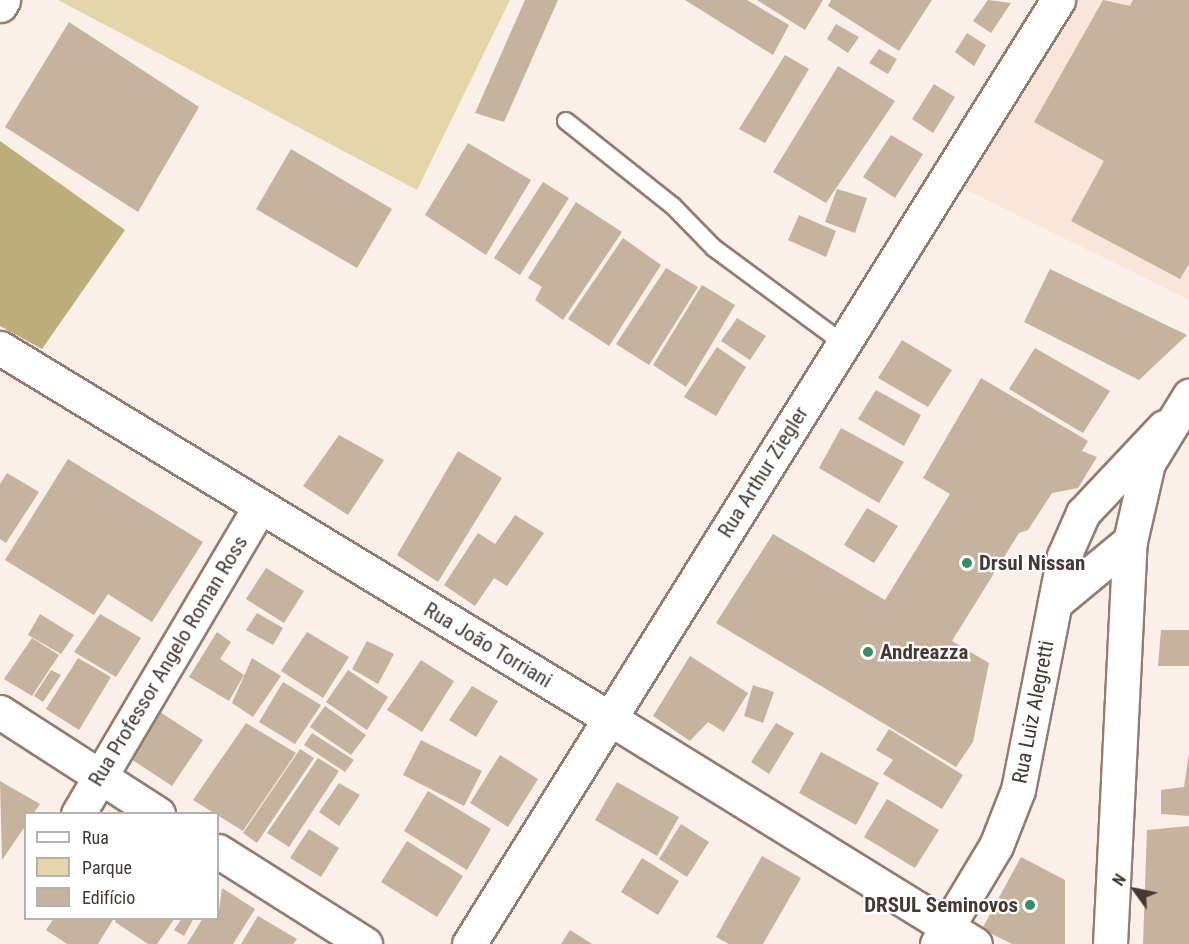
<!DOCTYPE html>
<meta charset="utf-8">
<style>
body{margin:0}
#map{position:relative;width:1189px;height:944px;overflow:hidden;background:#fbefe9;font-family:"Roboto Condensed",sans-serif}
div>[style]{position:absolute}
.built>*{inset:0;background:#fae5d9}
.green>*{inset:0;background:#e4d6a8}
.forest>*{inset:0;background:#bcad7b}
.building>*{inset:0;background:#c6b39d}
.roads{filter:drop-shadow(2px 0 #957c6e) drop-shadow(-2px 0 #957c6e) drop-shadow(0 2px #957c6e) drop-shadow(0 -2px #957c6e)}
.service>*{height:16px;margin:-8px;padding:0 8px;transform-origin:8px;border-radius:8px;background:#fff}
.minor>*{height:33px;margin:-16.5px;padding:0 16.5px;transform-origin:16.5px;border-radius:16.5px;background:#fff}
.tertiary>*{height:33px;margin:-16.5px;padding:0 16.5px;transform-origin:16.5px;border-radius:16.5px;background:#fff}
.secondary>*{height:33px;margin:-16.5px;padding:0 16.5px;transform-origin:16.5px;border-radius:16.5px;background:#fff}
.dots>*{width:16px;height:16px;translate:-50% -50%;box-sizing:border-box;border:3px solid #fff;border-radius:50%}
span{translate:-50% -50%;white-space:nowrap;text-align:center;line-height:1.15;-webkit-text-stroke:4.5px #fff;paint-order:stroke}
.street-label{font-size:21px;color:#443933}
.poi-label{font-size:21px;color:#443933;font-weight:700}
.left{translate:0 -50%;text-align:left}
.right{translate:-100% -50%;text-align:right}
.legend{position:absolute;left:24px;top:812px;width:195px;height:108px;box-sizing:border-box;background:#fff;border:2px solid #b4b0ad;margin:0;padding:8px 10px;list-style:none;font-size:18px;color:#443933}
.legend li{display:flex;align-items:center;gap:12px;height:30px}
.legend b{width:30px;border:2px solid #b4b0ad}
.north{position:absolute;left:1105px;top:860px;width:60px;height:60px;-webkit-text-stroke:4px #fff;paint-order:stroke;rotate:303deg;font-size:16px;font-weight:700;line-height:24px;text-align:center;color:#443933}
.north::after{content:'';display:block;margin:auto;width:21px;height:27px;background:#443933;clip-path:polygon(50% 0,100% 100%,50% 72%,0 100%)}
</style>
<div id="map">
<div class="built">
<i style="clip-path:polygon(1073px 0,1189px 0,1189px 300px,959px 186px)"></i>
</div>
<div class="green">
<i style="clip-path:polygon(58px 0,510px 0,417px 190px)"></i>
</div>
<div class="forest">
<i style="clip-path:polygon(0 141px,125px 230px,42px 349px,0 326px)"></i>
</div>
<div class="building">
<i style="clip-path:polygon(525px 0,558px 0,504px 122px,475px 113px)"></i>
<i style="clip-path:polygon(685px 0,747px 0,789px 25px,773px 55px)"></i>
<i style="clip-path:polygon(757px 0,823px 0,805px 30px)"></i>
<i style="clip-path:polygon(831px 0,932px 0,899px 51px,828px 6px)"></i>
<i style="clip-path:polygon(988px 0,1011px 3px,991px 33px,973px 21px)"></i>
<i style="clip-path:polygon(1103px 0,1130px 6px,1133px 0,1189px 0,1189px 264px,1180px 279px,1071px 221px,1104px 161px,1034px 122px)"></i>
<i style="clip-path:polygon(69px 22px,199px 107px,138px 212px,5px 127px)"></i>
<i style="clip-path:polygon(836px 24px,859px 37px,848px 53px,827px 39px)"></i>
<i style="clip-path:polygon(967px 33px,986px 45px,974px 66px,955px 52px)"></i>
<i style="clip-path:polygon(879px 49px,897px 59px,888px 74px,869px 63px)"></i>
<i style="clip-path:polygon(785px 55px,809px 69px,765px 143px,739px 129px)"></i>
<i style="clip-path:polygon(838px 66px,895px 101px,826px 203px,773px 172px)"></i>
<i style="clip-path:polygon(934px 84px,955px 97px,933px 133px,912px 119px)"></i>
<i style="clip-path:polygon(891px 135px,923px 154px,895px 198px,863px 177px)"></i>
<i style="clip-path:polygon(468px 143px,531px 180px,486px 255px,425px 215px)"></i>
<i style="clip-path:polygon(291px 149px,392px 209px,357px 268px,256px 209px)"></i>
<i style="clip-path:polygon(543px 182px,569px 198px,520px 275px,494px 258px)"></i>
<i style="clip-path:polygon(837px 189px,867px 198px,855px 233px,825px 222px)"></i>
<i style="clip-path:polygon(576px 202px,622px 232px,563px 320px,535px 300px,542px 287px,528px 278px)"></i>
<i style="clip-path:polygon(799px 215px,836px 231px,826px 257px,788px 240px)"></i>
<i style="clip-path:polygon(623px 238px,661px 265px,609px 346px,568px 319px)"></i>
<i style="clip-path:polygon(666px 268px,698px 287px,649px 365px,616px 344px)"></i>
<i style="clip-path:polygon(1050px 269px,1187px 335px,1139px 380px,1024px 322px)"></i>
<i style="clip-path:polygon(702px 285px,735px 305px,686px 387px,653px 365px)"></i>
<i style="clip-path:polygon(737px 318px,766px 336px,750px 360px,721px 341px)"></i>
<i style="clip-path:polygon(902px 340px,952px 370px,928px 407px,878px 378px)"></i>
<i style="clip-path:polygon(717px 347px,746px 367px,716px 416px,684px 397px)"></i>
<i style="clip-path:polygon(1035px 348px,1110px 391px,1083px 433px,1009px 389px)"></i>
<i style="clip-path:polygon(981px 378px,1088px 441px,1082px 451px,1097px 457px,1078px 488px,1052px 493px,1028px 530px,1019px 533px,952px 641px,989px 663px,973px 742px,956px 767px,716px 623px,773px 534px,885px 600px,950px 494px,923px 478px)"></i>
<i style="clip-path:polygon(876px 390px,921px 415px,904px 446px,858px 419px)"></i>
<i style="clip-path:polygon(841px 428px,904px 462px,879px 503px,819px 468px)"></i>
<i style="clip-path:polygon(339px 435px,384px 460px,348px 515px,303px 486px)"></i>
<i style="clip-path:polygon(458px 451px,502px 478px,438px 582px,397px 555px)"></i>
<i style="clip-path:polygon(68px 459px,203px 542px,152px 622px,108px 594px,94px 615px,5px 560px)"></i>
<i style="clip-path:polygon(7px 473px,39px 492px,6px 543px,0 539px,0 484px)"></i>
<i style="clip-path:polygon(867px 508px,898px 526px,874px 563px,844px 545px)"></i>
<i style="clip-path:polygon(515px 515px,544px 533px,507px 586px,494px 578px,475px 606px,444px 585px,478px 533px,495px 544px)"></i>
<i style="clip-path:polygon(266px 568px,304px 591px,284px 623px,246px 599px)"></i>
<i style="clip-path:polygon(257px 613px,283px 628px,273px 645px,246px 630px)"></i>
<i style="clip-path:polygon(40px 614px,74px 635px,61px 654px,28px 635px)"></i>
<i style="clip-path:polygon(100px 614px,141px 638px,116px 677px,74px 652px)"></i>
<i style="clip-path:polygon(1161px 630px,1189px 630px,1189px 666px,1158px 666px)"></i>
<i style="clip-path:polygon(217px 632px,231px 642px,220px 659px,244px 675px,229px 701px,189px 677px)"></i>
<i style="clip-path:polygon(307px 632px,349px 657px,323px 698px,281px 671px)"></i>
<i style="clip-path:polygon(32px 638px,59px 655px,32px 696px,4px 679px)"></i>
<i style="clip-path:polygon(367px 641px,394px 654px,378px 684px,352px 669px)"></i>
<i style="clip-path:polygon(690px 656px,748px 693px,724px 732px,708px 722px,690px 741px,653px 716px)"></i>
<i style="clip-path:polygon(78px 658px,111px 677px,79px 730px,46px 709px)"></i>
<i style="clip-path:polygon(252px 658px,281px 676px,253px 717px,232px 703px)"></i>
<i style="clip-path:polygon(421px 660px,454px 681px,422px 732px,387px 710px)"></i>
<i style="clip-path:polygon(51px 670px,61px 675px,43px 702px,34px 696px)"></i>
<i style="clip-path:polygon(348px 670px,388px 697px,367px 730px,326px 702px)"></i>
<i style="clip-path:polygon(283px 682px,321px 705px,295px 744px,259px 722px)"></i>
<i style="clip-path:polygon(753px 685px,774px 692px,763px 723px,744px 716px)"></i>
<i style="clip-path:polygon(472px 686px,498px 701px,476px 737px,449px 720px)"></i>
<i style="clip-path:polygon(325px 706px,366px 735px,351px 755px,310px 727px)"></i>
<i style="clip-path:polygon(160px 712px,203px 740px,172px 786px,128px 757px)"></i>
<i style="clip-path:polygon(246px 723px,296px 753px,243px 831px,193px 800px)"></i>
<i style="clip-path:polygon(776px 723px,794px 733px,769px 774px,751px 762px)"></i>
<i style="clip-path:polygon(889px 729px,963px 775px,942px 809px,883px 774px,893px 760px,876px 750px)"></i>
<i style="clip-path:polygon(312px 733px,354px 760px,345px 772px,304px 745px)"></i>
<i style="clip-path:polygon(421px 740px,482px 771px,464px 806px,403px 775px)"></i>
<i style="clip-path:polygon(300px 749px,314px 758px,257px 843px,243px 833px)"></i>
<i style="clip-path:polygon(821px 752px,879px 783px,856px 825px,799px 793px)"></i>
<i style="clip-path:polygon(1189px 753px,1189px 816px,1161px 814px,1161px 790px,1184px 787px)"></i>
<i style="clip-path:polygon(500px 755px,538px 779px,508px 827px,470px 803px)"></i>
<i style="clip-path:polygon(318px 758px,339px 771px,289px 847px,267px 833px)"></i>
<i style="clip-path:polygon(0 781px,40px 804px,33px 814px,26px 814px,26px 825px,2px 860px)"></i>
<i style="clip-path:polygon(617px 782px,679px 817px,657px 856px,595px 820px)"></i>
<i style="clip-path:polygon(339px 783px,360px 795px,339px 826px,319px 812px)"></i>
<i style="clip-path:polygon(428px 791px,491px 829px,467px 870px,404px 831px)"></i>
<i style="clip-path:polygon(887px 799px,939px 830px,915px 868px,864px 837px)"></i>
<i style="clip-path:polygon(681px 824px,709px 842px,687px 877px,659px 859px)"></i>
<i style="clip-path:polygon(1189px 826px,1189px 944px,1143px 944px,1147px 830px)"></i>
<i style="clip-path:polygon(309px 829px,339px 848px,321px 877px,290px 858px)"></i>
<i style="clip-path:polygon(407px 841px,463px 876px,437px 917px,381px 882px)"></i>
<i style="clip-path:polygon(762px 856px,801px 878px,763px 944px,729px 944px,716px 937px)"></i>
<i style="clip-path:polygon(1021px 857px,1065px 880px,1065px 944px,1012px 944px,982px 929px)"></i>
<i style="clip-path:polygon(642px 858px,679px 881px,658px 915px,621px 892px)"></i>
<i style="clip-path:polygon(222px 888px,255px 909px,233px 944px,187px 944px,203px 918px,218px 918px)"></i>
<i style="clip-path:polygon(258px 916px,297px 939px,293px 944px,241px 944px)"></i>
<i style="clip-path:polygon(54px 918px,114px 918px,98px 944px,67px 944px,46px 930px)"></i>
<i style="clip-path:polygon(117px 918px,175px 918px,157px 944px,148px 944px,115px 922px)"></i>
<i style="clip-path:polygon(182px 918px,194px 918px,184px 936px,174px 930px)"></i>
<i style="clip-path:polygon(570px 930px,592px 944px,561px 944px)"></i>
</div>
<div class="roads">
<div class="service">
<i style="left:566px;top:121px;width:137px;rotate:38.5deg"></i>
<i style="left:673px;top:206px;width:59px;rotate:45.7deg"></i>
<i style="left:714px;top:248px;width:160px;rotate:36.4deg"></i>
</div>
<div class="minor">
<i style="left:1055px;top:603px;width:97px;rotate:-39.6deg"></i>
<i style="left:0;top:712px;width:188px;rotate:32.8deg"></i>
<i style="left:609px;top:718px;width:430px;rotate:31.7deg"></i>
<i style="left:78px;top:814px;width:356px;rotate:-59.4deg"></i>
<i style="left:218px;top:851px;width:174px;rotate:32.3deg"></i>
<i style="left:937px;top:944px;width:114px;rotate:-59deg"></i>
<i style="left:996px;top:846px;width:60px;rotate:-68.6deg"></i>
<i style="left:1018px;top:790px;width:238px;rotate:-78.9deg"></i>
<i style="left:1064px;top:556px;width:47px;rotate:-66.2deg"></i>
<i style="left:1083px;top:513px;width:118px;rotate:-46.7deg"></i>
</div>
<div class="tertiary">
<i style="left:0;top:5px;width:6px;rotate:-59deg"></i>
<i style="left:0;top:348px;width:713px;rotate:31.28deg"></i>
<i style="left:469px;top:944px;width:1113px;rotate:-58.04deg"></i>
</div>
<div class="secondary">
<i style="left:1110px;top:944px;width:403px;rotate:-87.2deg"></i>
<i style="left:1130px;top:541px;width:80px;rotate:-77deg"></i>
<i style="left:1148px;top:463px;width:79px;rotate:-58.5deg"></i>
</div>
</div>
<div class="dots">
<i style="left:967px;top:563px;background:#398f63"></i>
<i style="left:868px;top:652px;background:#398f63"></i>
<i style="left:1030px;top:905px;background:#398f63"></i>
</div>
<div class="street-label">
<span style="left:763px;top:472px;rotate:-58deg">Rua Arthur Ziegler</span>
<span style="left:488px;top:645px;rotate:31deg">Rua João Torriani</span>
<span style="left:168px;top:661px;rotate:-59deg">Rua Professor Angelo Roman Ross</span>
<span style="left:1033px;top:712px;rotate:-79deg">Rua Luiz Alegretti</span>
</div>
<div class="poi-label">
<span class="left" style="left:979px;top:563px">Drsul Nissan</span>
<span class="left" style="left:880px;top:652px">Andreazza</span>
<span class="right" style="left:1018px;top:905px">DRSUL Seminovos</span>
</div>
<ul class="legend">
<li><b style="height:8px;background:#fff"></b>Rua</li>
<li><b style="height:16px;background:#e4d6a8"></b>Parque</li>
<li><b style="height:16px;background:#c6b39d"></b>Edifício</li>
</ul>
<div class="north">N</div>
</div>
